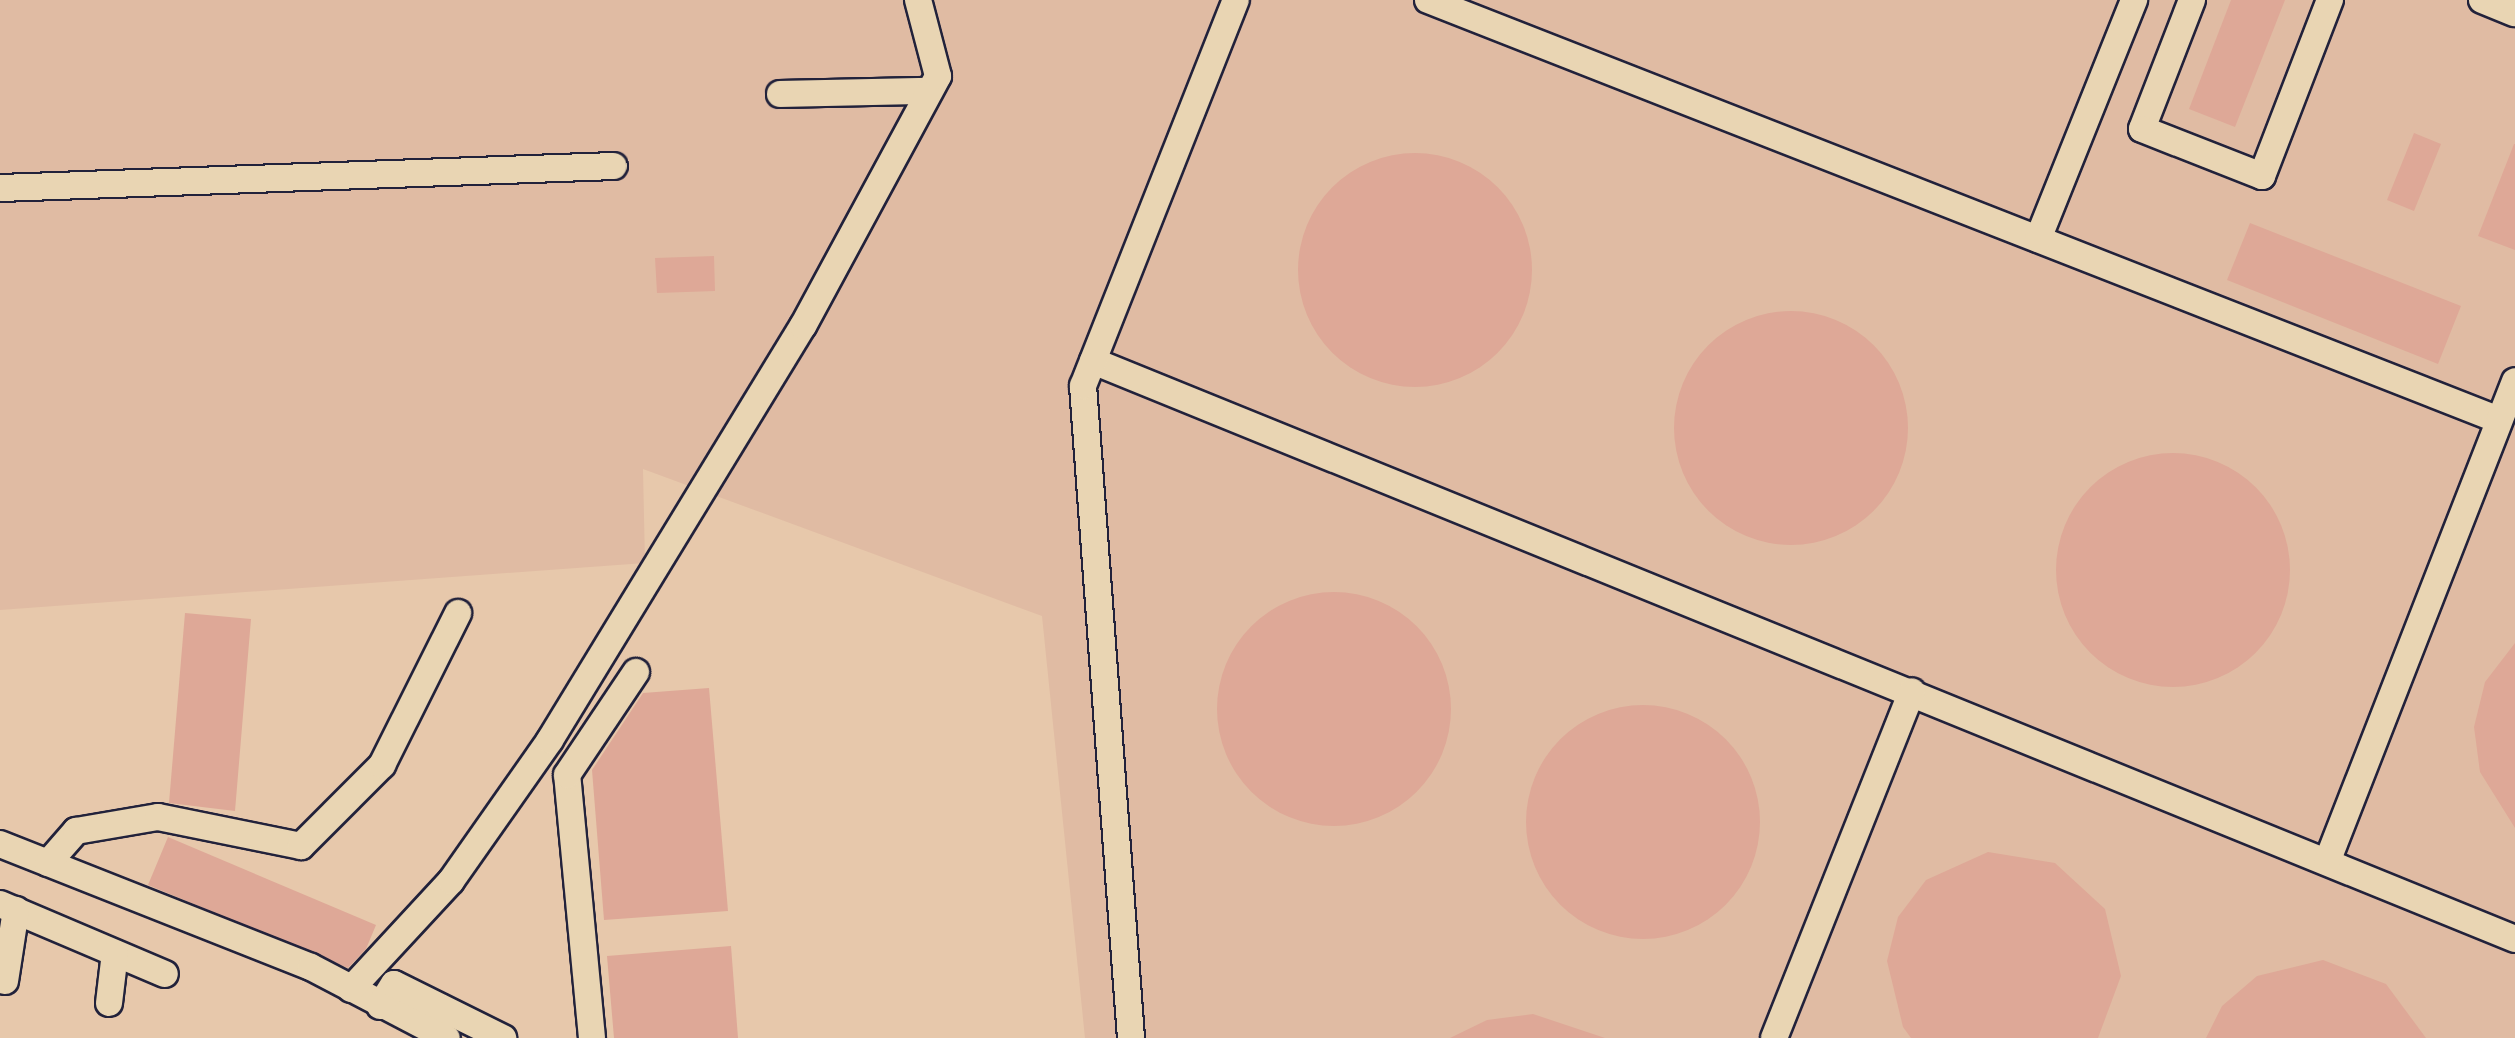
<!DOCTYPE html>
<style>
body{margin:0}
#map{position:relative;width:2515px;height:1038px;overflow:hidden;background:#e7c8ab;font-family:Kalam,sans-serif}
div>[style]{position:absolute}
.built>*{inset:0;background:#e0bba3}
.building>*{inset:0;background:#dea897}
.round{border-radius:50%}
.roads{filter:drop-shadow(2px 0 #22223b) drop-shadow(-2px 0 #22223b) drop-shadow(0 2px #22223b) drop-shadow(0 -2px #22223b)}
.minor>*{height:26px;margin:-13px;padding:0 13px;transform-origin:13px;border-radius:13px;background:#e9d5b3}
span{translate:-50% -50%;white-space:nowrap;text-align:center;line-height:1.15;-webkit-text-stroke:6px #e9d5b3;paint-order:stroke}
</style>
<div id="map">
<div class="built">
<i style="clip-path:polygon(0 0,2515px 0,2515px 1038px,1085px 1038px,1042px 616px,643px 469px,645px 563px,0 610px)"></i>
</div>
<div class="building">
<i style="clip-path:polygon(2231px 0,2285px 0,2235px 127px,2189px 109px)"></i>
<i style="clip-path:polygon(2414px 133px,2441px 144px,2414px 211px,2387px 200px)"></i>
<i style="clip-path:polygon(2514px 144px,2515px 144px,2515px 250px,2478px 236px)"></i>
<i class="round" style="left:1298px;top:153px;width:234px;height:234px"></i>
<i style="clip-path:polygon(2250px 223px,2461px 306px,2438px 364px,2227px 280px)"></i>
<i style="clip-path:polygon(714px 256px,715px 291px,657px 293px,655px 258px)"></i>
<i class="round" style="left:1674px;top:311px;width:234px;height:234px"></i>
<i class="round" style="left:2056px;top:453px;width:234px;height:234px"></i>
<i class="round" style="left:1217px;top:592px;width:234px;height:234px"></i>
<i style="clip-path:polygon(185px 613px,251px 619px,235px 811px,169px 803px)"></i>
<i style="clip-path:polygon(2515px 643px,2515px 828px,2480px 772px,2474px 727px,2485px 682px)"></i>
<i style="clip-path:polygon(709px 688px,728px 911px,604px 920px,592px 770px,643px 693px)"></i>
<i class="round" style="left:1526px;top:705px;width:234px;height:234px"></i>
<i style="clip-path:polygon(168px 837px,376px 925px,366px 949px,348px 968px,148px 885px)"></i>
<i style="clip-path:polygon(1988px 852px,2055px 863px,2105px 909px,2121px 976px,2098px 1038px,1911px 1038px,1903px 1027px,1887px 961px,1898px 917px,1926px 880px)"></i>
<i style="clip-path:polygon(731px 946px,738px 1038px,614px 1038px,607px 956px)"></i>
<i style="clip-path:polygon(2323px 960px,2386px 984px,2426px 1038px,2206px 1038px,2222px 1006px,2257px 976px)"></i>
<i style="clip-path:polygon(1533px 1014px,1605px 1038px,1450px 1038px,1487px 1020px)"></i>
</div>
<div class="roads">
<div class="minor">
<i style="left:1428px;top:0;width:1150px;rotate:21.41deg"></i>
<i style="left:2192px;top:0;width:138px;rotate:111.2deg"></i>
<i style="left:2142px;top:129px;width:129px;rotate:21.4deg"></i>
<i style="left:2262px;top:176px;width:189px;rotate:-68.9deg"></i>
<i style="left:2482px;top:0;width:35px;rotate:22deg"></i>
<i style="left:780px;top:94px;width:149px;rotate:-1.2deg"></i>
<i style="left:0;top:188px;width:614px;rotate:-2.05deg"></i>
<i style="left:2038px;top:239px;width:258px;rotate:-68.1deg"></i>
<i style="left:1093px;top:361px;width:1535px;rotate:22.12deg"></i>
<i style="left:0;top:844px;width:334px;rotate:21.6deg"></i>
<i style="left:311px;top:967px;width:153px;rotate:27.6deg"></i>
<i style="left:2327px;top:862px;width:516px;rotate:-68.65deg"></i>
<i style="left:48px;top:863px;width:43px;rotate:-48.8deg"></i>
<i style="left:76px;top:831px;width:83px;rotate:-9.7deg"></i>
<i style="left:158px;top:817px;width:146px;rotate:11.5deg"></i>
<i style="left:301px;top:846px;width:115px;rotate:-45deg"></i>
<i style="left:382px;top:765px;width:170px;rotate:-63.4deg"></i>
<i style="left:0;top:904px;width:179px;rotate:23deg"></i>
<i style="left:5px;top:981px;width:72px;rotate:-81.2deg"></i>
<i style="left:351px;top:989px;width:147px;rotate:-47.2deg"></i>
<i style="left:451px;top:881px;width:172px;rotate:-54.9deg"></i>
<i style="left:550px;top:740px;width:485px;rotate:-58.6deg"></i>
<i style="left:803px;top:326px;width:284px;rotate:-61.6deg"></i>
<i style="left:938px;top:76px;width:79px;rotate:-104.7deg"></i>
<i style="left:109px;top:1003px;width:50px;rotate:-83.2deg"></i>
<i style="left:380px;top:1006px;width:26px;rotate:-58deg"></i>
<i style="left:394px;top:984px;width:122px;rotate:26.4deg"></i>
<i style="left:592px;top:1038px;width:264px;rotate:-95.4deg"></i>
<i style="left:567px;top:775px;width:124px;rotate:-56.2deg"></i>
<i style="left:1131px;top:1038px;width:654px;rotate:-94.21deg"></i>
<i style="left:1083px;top:386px;width:415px;rotate:-68.4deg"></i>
<i style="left:1774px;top:1038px;width:373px;rotate:-68.3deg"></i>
</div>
</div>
</div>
